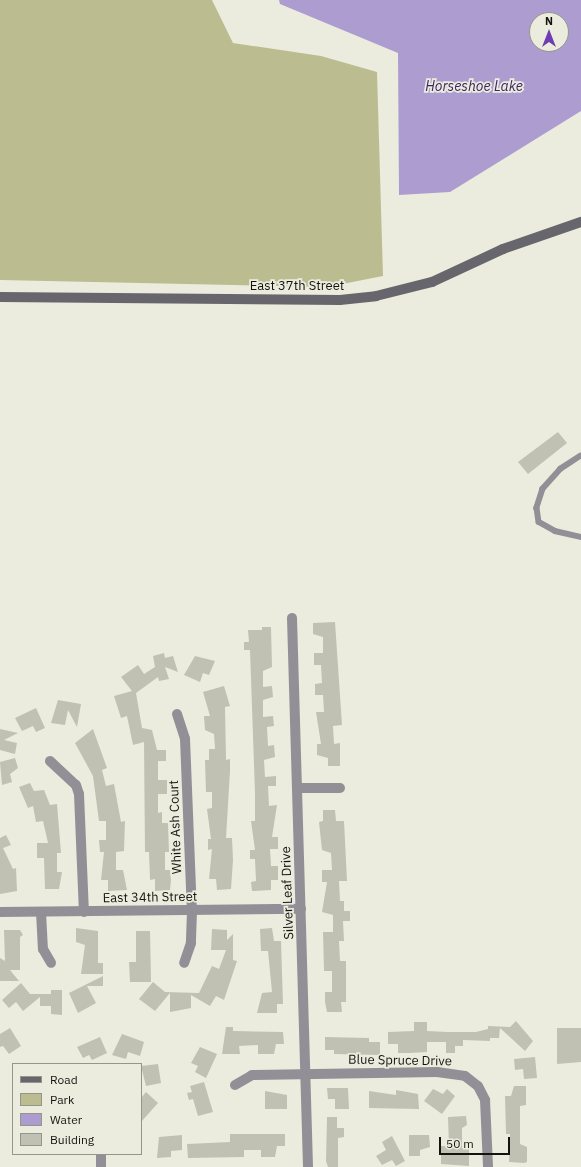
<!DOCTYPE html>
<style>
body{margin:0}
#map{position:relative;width:581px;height:1167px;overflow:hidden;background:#ebecde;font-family:"IBM Plex Sans",sans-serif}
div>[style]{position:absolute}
.green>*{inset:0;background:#bbbd91}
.water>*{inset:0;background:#ac9ccf}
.building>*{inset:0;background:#c0c0b3}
.service>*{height:5.5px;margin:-2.75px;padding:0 2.75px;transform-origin:2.75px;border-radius:2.75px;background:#929096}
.minor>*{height:10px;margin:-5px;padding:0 5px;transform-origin:5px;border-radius:5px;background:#929096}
.secondary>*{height:10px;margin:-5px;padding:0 5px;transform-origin:5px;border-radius:5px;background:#68666d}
span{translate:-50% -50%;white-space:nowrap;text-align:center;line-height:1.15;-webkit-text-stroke:3.5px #ebecde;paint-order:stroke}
.street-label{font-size:13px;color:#14140f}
.water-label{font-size:14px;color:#3d2562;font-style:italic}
.legend{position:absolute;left:12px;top:1063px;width:130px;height:92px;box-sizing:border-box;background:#ebecde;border:1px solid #95968b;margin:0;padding:5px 7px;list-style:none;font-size:12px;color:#14140f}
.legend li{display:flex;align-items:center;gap:8px;height:20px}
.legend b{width:20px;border:1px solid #95968b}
.north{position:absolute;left:529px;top:12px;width:40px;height:40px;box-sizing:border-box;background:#ebecde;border:1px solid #95968b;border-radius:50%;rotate:0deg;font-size:11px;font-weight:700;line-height:16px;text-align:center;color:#14140f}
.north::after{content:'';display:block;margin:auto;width:14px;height:18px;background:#6e3cb3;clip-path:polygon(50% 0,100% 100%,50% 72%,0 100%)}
.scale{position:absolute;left:439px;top:1137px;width:71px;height:18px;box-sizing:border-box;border:2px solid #14140f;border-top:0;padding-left:5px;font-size:12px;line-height:14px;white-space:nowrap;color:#14140f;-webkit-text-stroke:3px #ebecde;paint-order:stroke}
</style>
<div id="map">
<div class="green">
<i style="clip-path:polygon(0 0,212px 0,233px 43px,321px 56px,377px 72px,383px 276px,327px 287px,0 280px)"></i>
</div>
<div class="water">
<i style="clip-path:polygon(evenodd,279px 0,581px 0,581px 111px,450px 192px,399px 195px,398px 53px,280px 4px,279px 0,537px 20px,561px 20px,561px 44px,537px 44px,537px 20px)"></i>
</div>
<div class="building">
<i style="clip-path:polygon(558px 432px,567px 443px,528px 474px,518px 462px)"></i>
<i style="clip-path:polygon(335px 622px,342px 725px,333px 726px,334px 744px,340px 743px,340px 766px,328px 766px,328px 758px,317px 755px,317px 744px,321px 744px,316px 712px,324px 712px,323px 695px,315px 695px,315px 684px,322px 683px,321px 665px,314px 665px,314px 653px,323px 653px,323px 637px,313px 634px,313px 623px)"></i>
<i style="clip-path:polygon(262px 627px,271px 627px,272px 667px,263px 671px,263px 687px,272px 686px,273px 697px,263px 700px,263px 717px,273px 716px,274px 726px,267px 727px,268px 746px,274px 745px,275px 757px,264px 760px,265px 777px,276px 776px,276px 786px,268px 786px,269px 806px,277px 805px,272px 837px,278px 837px,278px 849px,270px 849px,271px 866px,278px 866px,278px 880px,271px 880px,271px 890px,252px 891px,251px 882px,256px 881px,255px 859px,250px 859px,250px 850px,255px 850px,251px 821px,255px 821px,255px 793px,250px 650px,244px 650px,244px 642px,249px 642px,248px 630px,262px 630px)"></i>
<i style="clip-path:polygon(164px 653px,165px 658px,173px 656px,178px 672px,165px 667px,169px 679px,159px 681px,158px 677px,136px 693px,142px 728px,152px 730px,157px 750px,166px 750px,166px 761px,158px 761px,158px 780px,167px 780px,167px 794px,158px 794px,158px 813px,162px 812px,162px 823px,168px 823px,169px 852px,165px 852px,165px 870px,170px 870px,171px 880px,170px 890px,155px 891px,155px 879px,150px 880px,149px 852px,145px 852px,144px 742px,133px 745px,127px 716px,121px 718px,114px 696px,132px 691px,121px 677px,138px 665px,144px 674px,155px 667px,153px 656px)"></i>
<i style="clip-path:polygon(195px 656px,215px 661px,209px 675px,203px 673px,200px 682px,184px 675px)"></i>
<i style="clip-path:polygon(224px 686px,230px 706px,225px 707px,226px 760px,230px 759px,230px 771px,226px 838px,232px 838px,233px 860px,231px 889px,217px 890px,216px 879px,209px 879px,212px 849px,208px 850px,208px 839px,211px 839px,207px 809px,212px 808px,212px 792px,206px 792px,205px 760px,209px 760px,209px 749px,215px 749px,214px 734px,205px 730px,204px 716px,210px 716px,203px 692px)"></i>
<i style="clip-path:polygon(58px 700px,81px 704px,77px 727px,68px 710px,65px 725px,51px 723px)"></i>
<i style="clip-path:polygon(36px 708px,45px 728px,36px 732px,33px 726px,22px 731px,15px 718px)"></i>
<i style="clip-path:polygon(0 729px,18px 733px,4px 740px,17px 743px,15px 754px,0 750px)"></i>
<i style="clip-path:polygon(93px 729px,107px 768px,102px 770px,106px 786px,114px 784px,121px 822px,125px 821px,124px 851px,116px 852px,116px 870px,123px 870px,127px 890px,108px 891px,108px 880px,101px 880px,104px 852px,100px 852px,99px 840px,106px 840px,106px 821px,99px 821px,93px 776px,75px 743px)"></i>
<i style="clip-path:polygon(15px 758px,18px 768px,10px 774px,12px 782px,2px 785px,0 762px)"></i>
<i style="clip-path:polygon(30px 783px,34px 791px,44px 790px,50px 805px,57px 804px,61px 853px,57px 853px,57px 872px,62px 872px,59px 889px,45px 889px,44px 858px,37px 858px,37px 843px,48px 843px,43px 821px,36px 822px,33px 806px,28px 808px,19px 787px)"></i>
<i style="clip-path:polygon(323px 810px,335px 810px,336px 821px,344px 821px,347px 881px,339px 881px,340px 901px,344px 901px,344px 911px,350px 911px,350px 921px,343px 921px,344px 941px,339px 941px,340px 961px,346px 961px,346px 1002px,341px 1002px,342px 1012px,327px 1012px,325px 1002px,325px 992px,332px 992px,332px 971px,324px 971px,323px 932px,333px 932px,333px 915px,322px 912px,327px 882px,322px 882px,322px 870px,332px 870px,331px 853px,322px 850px,319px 822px,323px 821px)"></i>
<i style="clip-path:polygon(6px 835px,11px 845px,3px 848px,13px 869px,16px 868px,17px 891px,0 894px,0 838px)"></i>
<i style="clip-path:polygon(76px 928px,98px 931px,98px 963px,103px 963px,103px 974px,81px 974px,85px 945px,76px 942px)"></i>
<i style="clip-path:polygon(272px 928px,274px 941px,281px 941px,283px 1004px,277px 1004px,277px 1013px,257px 1013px,262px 993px,272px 992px,268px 951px,261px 951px,260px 929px)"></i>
<i style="clip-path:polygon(212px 929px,227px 930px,227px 940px,233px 934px,233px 960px,237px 961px,224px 1000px,216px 996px,210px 1006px,191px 995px,191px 1008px,170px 1012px,170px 993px,155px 1011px,139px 999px,153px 982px,165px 992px,199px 993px,212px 966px,219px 969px,226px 950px,211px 950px)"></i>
<i style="clip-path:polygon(4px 930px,20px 930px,23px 935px,20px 937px,20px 970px,10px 970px,19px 981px,0 981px,0 958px,5px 961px)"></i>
<i style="clip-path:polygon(136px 931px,150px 931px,151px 982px,130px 982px,129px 962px,136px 962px)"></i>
<i style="clip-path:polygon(103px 976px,103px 986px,87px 986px,96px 1003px,78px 1013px,69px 993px)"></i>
<i style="clip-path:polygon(21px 983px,30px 994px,51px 994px,51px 990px,62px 990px,62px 1015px,51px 1014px,51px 1006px,40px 1006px,40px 997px,23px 1011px,16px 1002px,9px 1008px,2px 1000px)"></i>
<i style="clip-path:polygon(516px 1021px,533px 1041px,525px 1051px,500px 1028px,499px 1038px,490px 1038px,490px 1041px,463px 1040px,463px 1046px,455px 1046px,455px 1053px,446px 1053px,446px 1042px,427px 1042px,427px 1052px,409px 1053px,398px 1053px,398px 1044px,388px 1044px,388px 1032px,414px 1031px,414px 1022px,427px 1022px,427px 1031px,448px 1032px,476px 1032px,488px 1029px,488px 1026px,510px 1027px)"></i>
<i style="clip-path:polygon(226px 1027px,233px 1027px,233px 1031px,283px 1032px,284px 1044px,276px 1044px,274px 1054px,258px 1054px,258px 1045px,239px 1046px,240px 1054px,222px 1054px)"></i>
<i style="clip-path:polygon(10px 1028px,21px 1046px,9px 1054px,3px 1046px,0 1047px,0 1034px)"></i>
<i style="clip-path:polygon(557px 1028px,581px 1028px,581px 1062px,557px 1064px)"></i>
<i style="clip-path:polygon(122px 1034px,144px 1042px,140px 1056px,128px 1052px,126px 1059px,112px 1055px)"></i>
<i style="clip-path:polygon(100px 1037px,107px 1053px,92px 1060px,89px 1055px,83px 1058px,77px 1047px)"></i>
<i style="clip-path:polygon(325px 1037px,369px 1038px,369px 1042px,380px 1042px,380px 1055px,334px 1054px,334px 1050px,325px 1050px)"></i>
<i style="clip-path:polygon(200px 1047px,217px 1054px,206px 1078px,195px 1072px,198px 1066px,191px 1063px)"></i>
<i style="clip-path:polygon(535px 1057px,537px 1078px,524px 1079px,523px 1069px,515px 1070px,514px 1059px)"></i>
<i style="clip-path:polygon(158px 1064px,161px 1083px,146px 1086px,141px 1066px)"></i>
<i style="clip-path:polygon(204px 1082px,213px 1112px,198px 1116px,193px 1099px,189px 1100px,187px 1093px,192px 1092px,190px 1086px)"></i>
<i style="clip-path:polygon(514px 1086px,526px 1086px,526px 1105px,520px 1106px,520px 1144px,527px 1147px,527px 1162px,524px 1163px,509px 1162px,510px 1134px,506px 1134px,505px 1096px,511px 1096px)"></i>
<i style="clip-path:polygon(327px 1088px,348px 1088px,349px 1109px,335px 1109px,335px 1099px,328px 1099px)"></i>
<i style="clip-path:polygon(433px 1089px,443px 1094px,447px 1089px,455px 1096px,442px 1114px,424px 1101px)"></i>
<i style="clip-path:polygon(396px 1090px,418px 1094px,419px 1109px,369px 1108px,369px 1091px,396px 1095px)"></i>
<i style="clip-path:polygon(265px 1091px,287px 1095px,287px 1109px,265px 1109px)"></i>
<i style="clip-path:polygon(146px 1092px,158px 1103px,141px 1122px,141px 1098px)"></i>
<i style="clip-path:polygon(466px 1116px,467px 1125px,462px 1128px,462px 1148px,469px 1148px,469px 1166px,441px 1164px,441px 1146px,449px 1146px,448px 1117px)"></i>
<i style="clip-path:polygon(327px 1117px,337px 1117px,337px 1128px,344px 1128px,344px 1137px,338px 1138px,338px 1167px,328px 1167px,326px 1161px)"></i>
<i style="clip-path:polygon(230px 1134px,285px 1134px,285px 1146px,277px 1146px,275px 1157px,261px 1157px,261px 1150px,244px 1150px,244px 1157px,188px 1158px,187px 1144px,230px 1142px)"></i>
<i style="clip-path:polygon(182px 1135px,182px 1150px,171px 1151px,171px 1157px,157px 1158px,159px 1137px)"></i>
<i style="clip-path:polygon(409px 1135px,429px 1135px,430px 1147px,420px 1150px,420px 1156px,409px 1156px)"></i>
<i style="clip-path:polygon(392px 1136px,405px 1161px,396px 1166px,392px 1160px,382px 1165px,376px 1156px,386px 1150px,382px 1142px)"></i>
</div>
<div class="service">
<i style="left:581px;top:456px;width:24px;rotate:147deg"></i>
<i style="left:561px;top:469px;width:27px;rotate:132deg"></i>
<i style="left:543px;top:489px;width:20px;rotate:108deg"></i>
<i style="left:537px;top:508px;width:14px;rotate:82deg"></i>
<i style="left:539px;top:522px;width:18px;rotate:29deg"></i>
<i style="left:555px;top:531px;width:27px;rotate:13deg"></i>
</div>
<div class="minor">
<i style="left:292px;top:618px;width:549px;rotate:88.33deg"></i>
<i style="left:177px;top:714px;width:26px;rotate:72deg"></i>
<i style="left:185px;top:739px;width:172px;rotate:87.7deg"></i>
<i style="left:192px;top:911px;width:32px;rotate:92deg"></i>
<i style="left:191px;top:943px;width:21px;rotate:109deg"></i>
<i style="left:50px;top:761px;width:35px;rotate:43deg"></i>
<i style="left:76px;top:785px;width:9px;rotate:72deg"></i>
<i style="left:79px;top:794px;width:118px;rotate:87.6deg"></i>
<i style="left:299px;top:788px;width:41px"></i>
<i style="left:0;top:912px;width:301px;rotate:-0.6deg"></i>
<i style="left:41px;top:912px;width:37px;rotate:87deg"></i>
<i style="left:43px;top:949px;width:16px;rotate:60deg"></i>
<i style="left:235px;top:1085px;width:20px;rotate:-30deg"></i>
<i style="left:252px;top:1075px;width:185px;rotate:-0.9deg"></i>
<i style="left:437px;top:1072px;width:28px;rotate:8deg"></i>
<i style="left:465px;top:1076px;width:16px;rotate:38deg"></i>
<i style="left:478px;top:1086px;width:16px;rotate:63deg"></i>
<i style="left:485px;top:1100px;width:67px;rotate:87.4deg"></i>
<i style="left:101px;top:1154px;width:13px;rotate:90deg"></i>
</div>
<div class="secondary">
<i style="left:0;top:297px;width:340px;rotate:0.5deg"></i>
<i style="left:340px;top:300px;width:36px;rotate:-6deg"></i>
<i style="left:376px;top:296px;width:58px;rotate:-14deg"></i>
<i style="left:432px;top:282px;width:78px;rotate:-24.9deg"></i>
<i style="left:503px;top:249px;width:83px;rotate:-19.1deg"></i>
</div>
<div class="street-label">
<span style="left:297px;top:286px">East 37th Street</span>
<span style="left:176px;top:827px;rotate:-92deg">White Ash Court</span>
<span style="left:288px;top:893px;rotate:-92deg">Silver Leaf Drive</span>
<span style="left:150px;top:898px;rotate:-1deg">East 34th Street</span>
<span style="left:400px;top:1061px;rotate:1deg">Blue Spruce Drive</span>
</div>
<div class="water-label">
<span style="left:474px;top:86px">Horseshoe Lake</span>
</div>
<ul class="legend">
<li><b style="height:5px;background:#68666d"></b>Road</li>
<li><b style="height:11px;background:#bbbd91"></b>Park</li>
<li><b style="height:11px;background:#ac9ccf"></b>Water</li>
<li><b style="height:11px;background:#c0c0b3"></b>Building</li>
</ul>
<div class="north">N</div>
<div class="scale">50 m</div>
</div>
